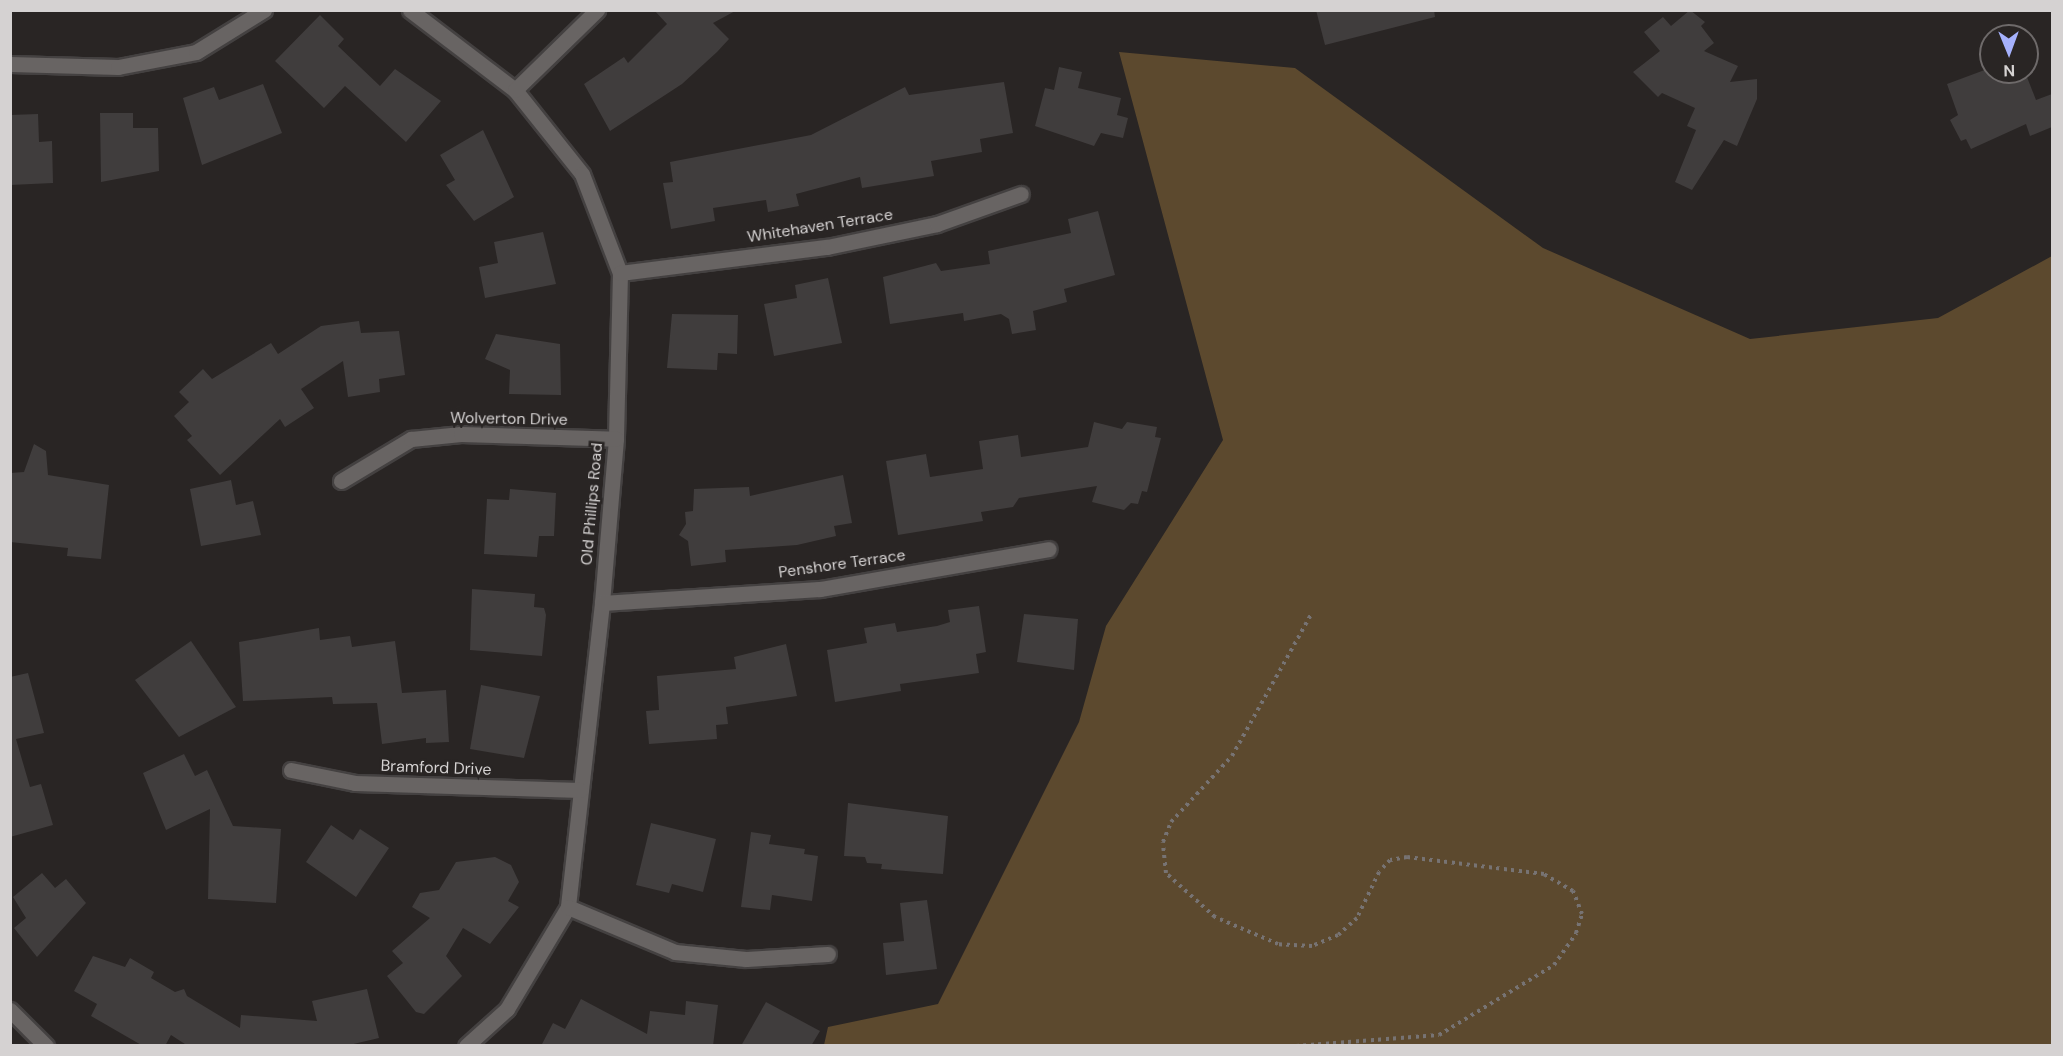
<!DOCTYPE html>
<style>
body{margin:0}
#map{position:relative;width:2063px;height:1056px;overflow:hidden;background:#292524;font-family:"DM Sans",sans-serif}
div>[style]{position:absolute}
.green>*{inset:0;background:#5c492e}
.building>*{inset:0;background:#403d3d}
.path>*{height:4px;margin-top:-2px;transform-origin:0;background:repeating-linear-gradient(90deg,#777373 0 3px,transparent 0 7.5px)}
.roads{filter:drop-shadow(2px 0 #444141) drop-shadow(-2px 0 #444141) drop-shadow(0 2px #444141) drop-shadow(0 -2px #444141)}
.street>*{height:15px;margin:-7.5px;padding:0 7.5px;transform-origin:7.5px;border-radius:7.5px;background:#686463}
span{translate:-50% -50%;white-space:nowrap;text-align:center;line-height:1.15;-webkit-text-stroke:5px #292524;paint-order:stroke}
.street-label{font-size:16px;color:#d5d2d2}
.frame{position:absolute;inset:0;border:12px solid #d5d2d2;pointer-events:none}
.north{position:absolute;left:1979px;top:24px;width:60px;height:60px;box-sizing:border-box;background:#292524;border:2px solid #6e6a6a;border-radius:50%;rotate:179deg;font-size:16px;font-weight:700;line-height:24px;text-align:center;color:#d5d2d2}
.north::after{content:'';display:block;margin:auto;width:21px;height:27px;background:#a5b1fc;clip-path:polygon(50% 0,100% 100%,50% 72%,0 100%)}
</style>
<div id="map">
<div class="green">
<i style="clip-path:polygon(1119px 52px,1295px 68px,1543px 248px,1750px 339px,1938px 318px,2052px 256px,2052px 1045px,824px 1045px,828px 1027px,938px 1004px,1079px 722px,1106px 626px,1223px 440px)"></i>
</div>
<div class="building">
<i style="clip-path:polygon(654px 10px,737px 10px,713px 23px,729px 39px,717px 52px,682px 84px,610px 131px,584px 84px,624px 57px,628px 63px,667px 24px)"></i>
<i style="clip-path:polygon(1316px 10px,1434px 10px,1435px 17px,1325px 45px)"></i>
<i style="clip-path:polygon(1690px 10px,1705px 22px,1701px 26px,1714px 43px,1704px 51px,1738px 66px,1730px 82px,1757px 79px,1757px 99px,1737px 146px,1724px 140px,1692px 190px,1675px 182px,1696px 130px,1687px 126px,1695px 108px,1662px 93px,1658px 97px,1633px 72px,1660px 51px,1644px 32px,1663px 17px,1671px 26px)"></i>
<i style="clip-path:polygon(320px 15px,344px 39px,338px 46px,380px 86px,395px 69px,441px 101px,406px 142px,345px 86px,324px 108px,275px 61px)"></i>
<i style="clip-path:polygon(1059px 67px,1082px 72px,1078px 88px,1121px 98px,1117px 115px,1128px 118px,1123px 138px,1101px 133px,1094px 146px,1035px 126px,1045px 88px,1054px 90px)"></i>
<i style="clip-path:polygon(1990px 68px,1994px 76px,2025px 72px,2036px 100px,2052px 94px,2052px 127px,2030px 136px,2026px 124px,1971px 149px,1966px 139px,1961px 141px,1950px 120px,1958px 115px,1947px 84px)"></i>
<i style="clip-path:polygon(1004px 82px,1013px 133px,980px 139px,982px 152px,931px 161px,934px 176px,862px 188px,860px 177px,796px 194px,799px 206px,768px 212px,766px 200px,713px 208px,715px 221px,671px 229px,663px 183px,673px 182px,670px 162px,811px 135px,905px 87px,909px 95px)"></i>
<i style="clip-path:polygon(263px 84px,282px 133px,202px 165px,183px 98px,214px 87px,219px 100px)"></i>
<i style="clip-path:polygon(100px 113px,133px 113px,133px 128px,158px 128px,159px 171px,101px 182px)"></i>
<i style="clip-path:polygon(38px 114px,39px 142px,52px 141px,53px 183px,10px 185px,10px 115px)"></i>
<i style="clip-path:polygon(483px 130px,514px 197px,474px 221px,446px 185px,455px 180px,440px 155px)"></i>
<i style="clip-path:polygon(1098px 211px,1115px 275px,1064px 289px,1067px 302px,1033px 311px,1036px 330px,1012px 334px,1009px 319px,1001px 314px,964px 321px,963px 313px,890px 324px,883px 277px,936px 263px,941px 271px,990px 264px,988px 251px,1071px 233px,1068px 219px)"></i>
<i style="clip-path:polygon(543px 232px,556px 284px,485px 298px,479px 267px,498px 263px,494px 242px)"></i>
<i style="clip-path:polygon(828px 278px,842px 343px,774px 356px,764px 304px,797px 298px,795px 285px)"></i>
<i style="clip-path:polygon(672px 314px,738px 315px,737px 354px,718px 353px,717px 370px,667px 368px)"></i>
<i style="clip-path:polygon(359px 321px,361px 333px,399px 331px,405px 375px,379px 379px,380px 392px,348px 397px,343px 361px,301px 389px,314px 408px,285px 427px,280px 419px,220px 475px,187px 440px,192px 436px,174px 416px,189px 402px,179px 392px,203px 369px,212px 379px,271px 343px,278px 354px,321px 326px)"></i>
<i style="clip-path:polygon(496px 334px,560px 344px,561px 395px,509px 394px,510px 370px,485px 359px)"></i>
<i style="clip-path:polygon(1094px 422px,1122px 429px,1127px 422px,1157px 427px,1155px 437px,1161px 438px,1147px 492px,1142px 491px,1138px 504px,1131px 503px,1124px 510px,1092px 502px,1097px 486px,1019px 498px,1013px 507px,981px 512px,983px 521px,898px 535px,886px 461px,926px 454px,930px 477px,983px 469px,979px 441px,1018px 435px,1021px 457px,1088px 447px)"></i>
<i style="clip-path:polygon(34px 444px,46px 451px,48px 475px,109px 485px,101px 559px,67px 556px,68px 548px,10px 542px,10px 473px,24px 472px)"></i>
<i style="clip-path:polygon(843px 475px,852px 523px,834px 526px,836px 536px,797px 545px,725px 550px,726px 562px,691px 566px,688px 541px,679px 535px,686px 524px,685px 512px,693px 511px,694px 489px,749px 487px,750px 496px)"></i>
<i style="clip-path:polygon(231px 480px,236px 505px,253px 501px,261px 535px,201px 546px,190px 489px)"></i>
<i style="clip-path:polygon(510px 489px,556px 493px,554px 536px,539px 536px,537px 557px,484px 554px,487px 499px,509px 500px)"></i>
<i style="clip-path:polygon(472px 589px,535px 594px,534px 607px,544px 608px,546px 615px,542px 656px,470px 650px)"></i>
<i style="clip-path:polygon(979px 606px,986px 652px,976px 654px,979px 673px,900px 684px,901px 691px,835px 702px,827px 650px,867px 643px,864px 628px,895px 623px,897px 632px,937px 626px,950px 622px,948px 610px)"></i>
<i style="clip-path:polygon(1024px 614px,1078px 619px,1074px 670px,1017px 662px)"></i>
<i style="clip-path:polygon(319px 628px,320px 640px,350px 636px,352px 647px,395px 641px,402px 693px,446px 690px,449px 742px,426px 743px,426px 738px,382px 744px,377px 703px,333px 704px,332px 697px,243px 701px,239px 642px)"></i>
<i style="clip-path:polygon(191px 641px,236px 707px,179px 737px,135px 680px)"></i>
<i style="clip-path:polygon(786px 644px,797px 696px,726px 707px,728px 724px,716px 725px,717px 739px,649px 744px,646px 711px,659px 710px,657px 676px,736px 669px,734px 657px)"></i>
<i style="clip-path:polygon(28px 673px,44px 733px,16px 739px,30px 787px,41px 784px,53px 825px,10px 837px,10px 677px)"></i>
<i style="clip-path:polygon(481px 685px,540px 696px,524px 758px,470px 749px)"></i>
<i style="clip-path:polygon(184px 754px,195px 776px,207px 770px,233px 826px,281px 829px,276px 903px,208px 899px,210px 809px,166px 830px,143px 773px)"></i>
<i style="clip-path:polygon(848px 803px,948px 816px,943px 874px,881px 869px,882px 864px,867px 863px,865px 857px,844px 856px)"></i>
<i style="clip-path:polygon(651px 823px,716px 839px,703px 892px,672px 884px,669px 893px,636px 885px)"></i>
<i style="clip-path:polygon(331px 825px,353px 840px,360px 829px,389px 848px,356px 897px,306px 862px)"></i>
<i style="clip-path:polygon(751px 832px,771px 835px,769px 844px,805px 849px,804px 854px,818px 856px,812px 901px,772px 895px,770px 910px,741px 907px)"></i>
<i style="clip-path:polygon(495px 857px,511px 865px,519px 882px,508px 901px,519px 907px,490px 944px,463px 928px,446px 956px,462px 976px,424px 1014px,416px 1012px,387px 976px,403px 963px,392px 951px,430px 918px,412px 907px,420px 893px,439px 890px,456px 862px)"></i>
<i style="clip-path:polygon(42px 873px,55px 888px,66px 879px,86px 903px,37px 957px,14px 928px,26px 918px,13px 897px)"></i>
<i style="clip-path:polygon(927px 900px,937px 969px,886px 975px,883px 943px,904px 941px,900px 903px)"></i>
<i style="clip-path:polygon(93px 956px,125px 967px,130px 958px,154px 972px,151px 978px,175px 992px,184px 989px,187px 996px,240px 1028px,241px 1015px,317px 1021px,312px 1001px,367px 989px,379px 1038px,345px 1046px,188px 1046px,171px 1035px,165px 1046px,143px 1046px,91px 1016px,97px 1004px,74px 991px)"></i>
<i style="clip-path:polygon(581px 999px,647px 1034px,650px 1011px,685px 1015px,686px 1001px,718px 1005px,713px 1046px,541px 1046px,553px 1023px,565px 1029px)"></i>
<i style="clip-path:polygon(766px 1002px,820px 1031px,811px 1046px,741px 1046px)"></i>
</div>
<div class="path">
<i style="left:1296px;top:1046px;width:143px;rotate:-4.4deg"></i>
<i style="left:1439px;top:1035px;width:135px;rotate:-31.3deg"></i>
<i style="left:1554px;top:965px;width:39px;rotate:-55deg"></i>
<i style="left:1576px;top:933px;width:20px;rotate:-72deg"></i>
<i style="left:1582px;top:914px;width:25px;rotate:-111deg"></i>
<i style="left:1573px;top:891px;width:34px;rotate:-150deg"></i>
<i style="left:1544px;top:874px;width:138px;rotate:-172.9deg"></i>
<i style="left:1407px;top:857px;width:17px;rotate:170deg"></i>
<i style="left:1390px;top:860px;width:16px;rotate:133deg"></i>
<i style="left:1379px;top:872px;width:51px;rotate:115.6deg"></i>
<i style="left:1357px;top:918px;width:25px;rotate:138deg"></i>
<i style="left:1338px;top:935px;width:28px;rotate:157deg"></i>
<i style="left:1312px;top:946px;width:34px;rotate:-177deg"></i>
<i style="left:1278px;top:944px;width:69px;rotate:-156.8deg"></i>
<i style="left:1215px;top:917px;width:66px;rotate:-138.1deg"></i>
<i style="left:1166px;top:873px;width:31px;rotate:-96deg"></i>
<i style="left:1163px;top:842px;width:22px;rotate:-68deg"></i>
<i style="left:1171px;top:822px;width:90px;rotate:-47.3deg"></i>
<i style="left:1232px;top:756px;width:164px;rotate:-60.8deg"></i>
</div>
<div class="roads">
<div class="street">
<i style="left:410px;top:10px;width:132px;rotate:37.3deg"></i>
<i style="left:515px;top:90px;width:107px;rotate:51.4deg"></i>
<i style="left:582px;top:174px;width:106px;rotate:69deg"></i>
<i style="left:620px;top:273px;width:166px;rotate:91.4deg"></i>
<i style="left:616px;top:439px;width:165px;rotate:94.9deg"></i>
<i style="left:602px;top:603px;width:306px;rotate:96.4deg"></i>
<i style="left:568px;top:907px;width:119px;rotate:120.9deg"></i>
<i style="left:507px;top:1009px;width:55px;rotate:137.9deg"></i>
<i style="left:10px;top:64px;width:108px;rotate:1.6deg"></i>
<i style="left:118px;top:67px;width:79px;rotate:-10.9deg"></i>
<i style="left:196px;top:52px;width:80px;rotate:-31.7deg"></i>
<i style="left:515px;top:90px;width:115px;rotate:-44.3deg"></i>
<i style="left:620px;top:273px;width:209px;rotate:-7.2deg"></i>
<i style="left:827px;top:247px;width:112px;rotate:-11.8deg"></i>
<i style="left:937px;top:224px;width:89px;rotate:-19.7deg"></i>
<i style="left:341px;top:481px;width:82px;rotate:-31deg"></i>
<i style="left:411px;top:439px;width:50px;rotate:-5.7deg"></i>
<i style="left:461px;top:434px;width:155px;rotate:1.8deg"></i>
<i style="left:602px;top:603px;width:218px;rotate:-3.7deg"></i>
<i style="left:820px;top:589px;width:232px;rotate:-9.9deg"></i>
<i style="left:291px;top:770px;width:65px;rotate:11.5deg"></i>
<i style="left:355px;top:783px;width:225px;rotate:1.8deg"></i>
<i style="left:568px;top:907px;width:116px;rotate:22.8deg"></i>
<i style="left:675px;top:952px;width:71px;rotate:5.6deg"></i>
<i style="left:746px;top:959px;width:82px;rotate:-3.5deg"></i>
<i style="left:10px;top:1010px;width:51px;rotate:45deg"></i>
</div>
</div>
<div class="street-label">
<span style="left:820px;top:226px;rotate:-9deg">Whitehaven Terrace</span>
<span style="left:509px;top:419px;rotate:1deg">Wolverton Drive</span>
<span style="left:592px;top:504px;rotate:-85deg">Old Phillips Road</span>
<span style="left:842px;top:564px;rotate:-8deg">Penshore Terrace</span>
<span style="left:436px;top:768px;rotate:2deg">Bramford Drive</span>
</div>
<div class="frame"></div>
<div class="north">N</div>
</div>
